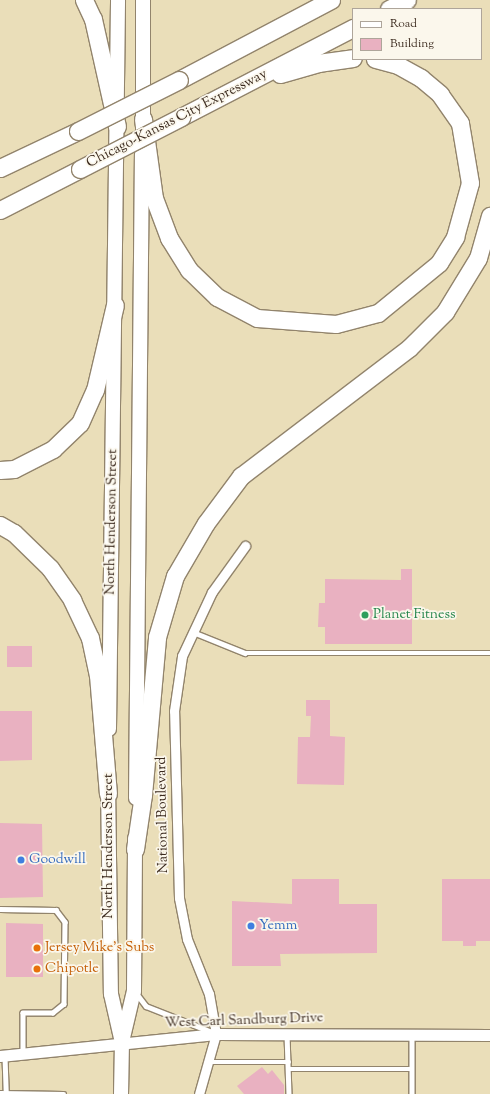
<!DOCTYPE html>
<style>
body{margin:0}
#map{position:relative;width:490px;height:1094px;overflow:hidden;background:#eadeb9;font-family:"Sorts Mill Goudy",serif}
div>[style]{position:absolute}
.building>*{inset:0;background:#e9b1c1}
.roads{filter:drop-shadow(1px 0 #92846c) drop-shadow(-1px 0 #92846c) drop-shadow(0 1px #92846c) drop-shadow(0 -1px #92846c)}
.service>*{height:4.5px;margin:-2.25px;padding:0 2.25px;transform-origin:2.25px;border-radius:2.25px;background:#fff}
.minor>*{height:9px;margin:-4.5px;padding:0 4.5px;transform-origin:4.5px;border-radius:4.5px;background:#fff}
.tertiary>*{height:11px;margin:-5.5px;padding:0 5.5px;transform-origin:5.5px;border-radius:5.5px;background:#fff}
.primary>*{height:14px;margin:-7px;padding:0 7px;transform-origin:7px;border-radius:7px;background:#fff}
.motorway>*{height:17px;margin:-8.5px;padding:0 8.5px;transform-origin:8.5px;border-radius:8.5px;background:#fff}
.bridges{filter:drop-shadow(1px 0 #92846c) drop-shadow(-1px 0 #92846c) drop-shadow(0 1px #92846c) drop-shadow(0 -1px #92846c)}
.motorway-bridge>*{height:17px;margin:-8.5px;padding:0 8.5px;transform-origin:8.5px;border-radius:8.5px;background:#fff}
.dots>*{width:11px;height:11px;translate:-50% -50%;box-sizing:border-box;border:2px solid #fbf7ec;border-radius:50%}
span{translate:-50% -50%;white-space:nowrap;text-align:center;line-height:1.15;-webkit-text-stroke:3.5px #fbf7ec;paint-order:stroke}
.street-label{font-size:14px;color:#3b2a1e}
.leisure-label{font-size:14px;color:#27864d}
.left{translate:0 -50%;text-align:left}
.shop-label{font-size:14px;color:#366cbe}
.food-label{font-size:14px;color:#c56008}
.legend{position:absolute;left:352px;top:8px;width:130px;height:52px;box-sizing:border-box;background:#fbf7ec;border:1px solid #aea59a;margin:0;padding:5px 7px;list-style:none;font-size:12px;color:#3b2a1e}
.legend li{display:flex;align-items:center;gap:8px;height:20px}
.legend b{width:20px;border:1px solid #aea59a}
</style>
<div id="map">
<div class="building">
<i style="clip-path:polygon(401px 569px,412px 569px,412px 644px,325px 644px,325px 627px,318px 627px,319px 603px,325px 603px,325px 579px,401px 580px)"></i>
<i style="clip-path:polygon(7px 646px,32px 646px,32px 667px,7px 667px)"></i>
<i style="clip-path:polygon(306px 700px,330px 700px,330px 736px,345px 737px,344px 785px,297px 784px,298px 737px,310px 737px,311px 716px,306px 716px)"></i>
<i style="clip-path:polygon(0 711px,32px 711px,32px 760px,0 761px)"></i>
<i style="clip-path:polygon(0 823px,42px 824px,43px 897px,0 898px)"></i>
<i style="clip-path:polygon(292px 879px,339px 879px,339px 904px,377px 904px,377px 953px,280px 954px,281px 966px,232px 966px,232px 901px,292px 904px)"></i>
<i style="clip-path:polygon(442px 879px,490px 879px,490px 941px,476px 941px,476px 946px,463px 946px,463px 941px,442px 941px)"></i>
<i style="clip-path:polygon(6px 923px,43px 924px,43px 977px,6px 977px)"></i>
<i style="clip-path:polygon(262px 1067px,268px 1074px,272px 1070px,284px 1085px,284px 1094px,244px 1094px,237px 1086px)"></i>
</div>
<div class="roads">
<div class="service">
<i style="left:193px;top:632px;width:56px;rotate:22deg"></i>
<i style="left:245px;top:653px;width:245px"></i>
<i style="left:0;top:909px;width:56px;rotate:1deg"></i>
<i style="left:56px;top:910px;width:15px;rotate:53deg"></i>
<i style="left:65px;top:922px;width:82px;rotate:90.7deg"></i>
<i style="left:64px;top:1004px;width:14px;rotate:141deg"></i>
<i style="left:53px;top:1013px;width:30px;rotate:180deg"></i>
<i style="left:23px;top:1013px;width:41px;rotate:90deg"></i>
<i style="left:137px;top:994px;width:15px;rotate:53deg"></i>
<i style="left:146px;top:1006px;width:68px;rotate:21.6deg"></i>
<i style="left:287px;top:1034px;width:60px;rotate:88.1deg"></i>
<i style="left:412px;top:1036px;width:58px;rotate:90deg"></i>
<i style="left:5px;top:1057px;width:36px;rotate:88deg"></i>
<i style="left:208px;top:1062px;width:81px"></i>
<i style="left:289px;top:1069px;width:123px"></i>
<i style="left:0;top:1093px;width:63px;rotate:0.9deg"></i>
</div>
<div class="minor">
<i style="left:199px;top:1094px;width:62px;rotate:-74.2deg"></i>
<i style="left:216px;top:1034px;width:41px;rotate:-99.9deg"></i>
<i style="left:209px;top:994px;width:59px;rotate:-111.8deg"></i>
<i style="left:187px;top:939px;width:42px;rotate:-101deg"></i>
<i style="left:179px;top:898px;width:187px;rotate:-91.5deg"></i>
<i style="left:174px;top:711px;width:56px;rotate:-81.7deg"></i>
<i style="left:182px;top:656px;width:71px;rotate:-64.9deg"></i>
<i style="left:212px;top:592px;width:57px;rotate:-54.3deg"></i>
</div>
<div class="tertiary">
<i style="left:0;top:1056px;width:217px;rotate:-5.8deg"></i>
<i style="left:216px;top:1034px;width:274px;rotate:0.2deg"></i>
</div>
<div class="primary">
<i style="left:143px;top:130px;width:130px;rotate:-90deg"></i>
<i style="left:109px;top:729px;width:729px;rotate:-89.29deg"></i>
<i style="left:108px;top:784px;width:210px;rotate:89.2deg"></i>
<i style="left:111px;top:994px;width:45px;rotate:77.2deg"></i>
<i style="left:136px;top:798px;width:644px;rotate:-89.47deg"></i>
<i style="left:121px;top:1094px;width:52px;rotate:-88.9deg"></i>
<i style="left:122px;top:1042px;width:52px;rotate:-76.8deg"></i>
<i style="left:134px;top:991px;width:153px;rotate:-89.6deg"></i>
</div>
<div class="motorway">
<i style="left:84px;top:0;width:21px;rotate:65deg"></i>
<i style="left:93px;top:19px;width:110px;rotate:77.4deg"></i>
<i style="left:389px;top:9px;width:20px;rotate:-27deg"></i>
<i style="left:280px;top:74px;width:40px;rotate:-16deg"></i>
<i style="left:318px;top:63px;width:35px;rotate:-8deg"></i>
<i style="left:179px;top:80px;width:172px;rotate:-27.8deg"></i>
<i style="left:181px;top:117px;width:194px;rotate:-27.4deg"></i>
<i style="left:143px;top:119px;width:80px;rotate:82.1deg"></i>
<i style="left:154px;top:198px;width:43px;rotate:69.4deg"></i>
<i style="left:169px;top:238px;width:38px;rotate:58deg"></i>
<i style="left:189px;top:270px;width:39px;rotate:44deg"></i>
<i style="left:217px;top:297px;width:45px;rotate:27.7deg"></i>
<i style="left:257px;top:318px;width:79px;rotate:4.3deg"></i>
<i style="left:336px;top:324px;width:43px;rotate:-14.7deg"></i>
<i style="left:378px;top:313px;width:79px;rotate:-39.3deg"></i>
<i style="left:439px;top:263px;width:31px;rotate:-58deg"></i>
<i style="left:455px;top:237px;width:56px;rotate:-74.5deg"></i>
<i style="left:470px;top:183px;width:61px;rotate:-99.5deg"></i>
<i style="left:460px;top:123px;width:35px;rotate:-125deg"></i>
<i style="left:440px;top:94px;width:25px;rotate:-140deg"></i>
<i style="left:421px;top:78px;width:26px;rotate:-151deg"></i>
<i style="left:398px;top:65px;width:24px;rotate:-165deg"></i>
<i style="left:0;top:168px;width:86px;rotate:-25.4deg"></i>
<i style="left:0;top:210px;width:90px;rotate:-27.1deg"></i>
<i style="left:0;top:470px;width:14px;rotate:-4deg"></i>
<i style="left:14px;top:469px;width:44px;rotate:-27.1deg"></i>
<i style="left:53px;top:449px;width:37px;rotate:-44deg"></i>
<i style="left:80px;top:423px;width:36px;rotate:-66deg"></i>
<i style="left:95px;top:390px;width:87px;rotate:-76.8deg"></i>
<i style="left:0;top:525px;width:16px;rotate:30deg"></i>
<i style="left:14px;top:533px;width:50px;rotate:44.2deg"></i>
<i style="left:50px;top:568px;width:39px;rotate:55deg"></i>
<i style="left:72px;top:600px;width:42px;rotate:64.7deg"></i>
<i style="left:90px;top:638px;width:38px;rotate:78deg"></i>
<i style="left:98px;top:675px;width:119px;rotate:85.2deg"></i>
<i style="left:135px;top:849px;width:55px;rotate:-81.6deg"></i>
<i style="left:143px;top:795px;width:159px;rotate:-84.9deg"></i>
<i style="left:157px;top:637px;width:64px;rotate:-73.6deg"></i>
<i style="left:175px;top:576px;width:61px;rotate:-59.7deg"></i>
<i style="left:206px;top:523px;width:59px;rotate:-53.3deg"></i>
<i style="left:241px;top:476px;width:211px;rotate:-37.3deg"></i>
<i style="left:409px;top:348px;width:51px;rotate:-45deg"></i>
<i style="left:445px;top:312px;width:63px;rotate:-58.6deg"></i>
<i style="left:478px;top:258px;width:44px;rotate:-74.1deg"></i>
</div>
</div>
<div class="bridges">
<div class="motorway-bridge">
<i style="left:78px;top:131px;width:113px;rotate:-26.8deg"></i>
<i style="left:80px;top:169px;width:114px;rotate:-27.2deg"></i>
</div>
</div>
<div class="dots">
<i style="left:365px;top:615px;background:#2e9e5b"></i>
<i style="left:21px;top:860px;background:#3f7fe0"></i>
<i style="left:251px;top:926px;background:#3f7fe0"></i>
<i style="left:37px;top:948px;background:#e8710a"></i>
<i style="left:37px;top:969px;background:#e8710a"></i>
</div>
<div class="street-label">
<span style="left:177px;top:119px;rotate:-27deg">Chicago-Kansas City Expressway</span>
<span style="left:112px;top:522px;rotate:-89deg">North Henderson Street</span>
<span style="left:163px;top:815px;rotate:-91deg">National Boulevard</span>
<span style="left:109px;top:846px;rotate:-90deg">North Henderson Street</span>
<span style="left:244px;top:1021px;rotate:-2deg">West Carl Sandburg Drive</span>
</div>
<div class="leisure-label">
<span class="left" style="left:373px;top:615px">Planet Fitness</span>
</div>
<div class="shop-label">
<span class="left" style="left:29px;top:860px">Goodwill</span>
<span class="left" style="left:259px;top:926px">Yemm</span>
</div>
<div class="food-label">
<span class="left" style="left:45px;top:948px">Jersey Mike's Subs</span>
<span class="left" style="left:45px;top:969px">Chipotle</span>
</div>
<ul class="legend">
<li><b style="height:5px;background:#fff"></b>Road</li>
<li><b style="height:11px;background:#e9b1c1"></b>Building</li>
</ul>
</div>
